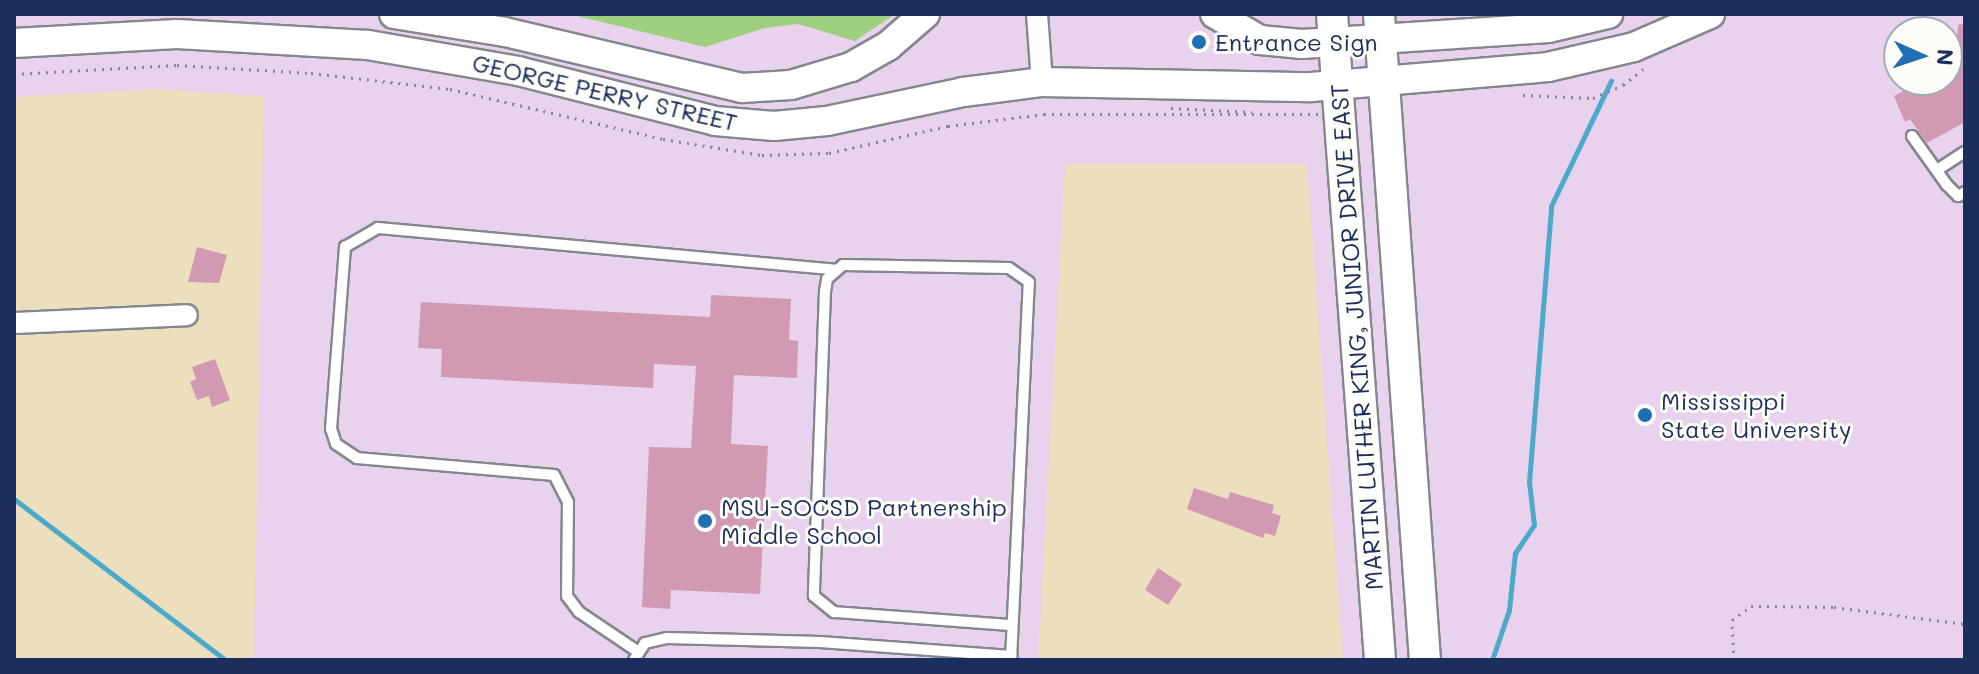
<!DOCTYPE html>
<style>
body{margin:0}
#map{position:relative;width:1979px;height:674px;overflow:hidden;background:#ecdfbe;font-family:Mali,sans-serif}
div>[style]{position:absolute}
.built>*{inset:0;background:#e8d2ee}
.green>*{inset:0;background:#9fd07f}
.stream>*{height:5px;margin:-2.5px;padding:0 2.5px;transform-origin:2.5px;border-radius:2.5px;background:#4ca9ca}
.building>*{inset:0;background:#d29ab2}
.path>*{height:3px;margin-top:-1.5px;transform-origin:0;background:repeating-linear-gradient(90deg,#84878e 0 2px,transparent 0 8px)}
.roads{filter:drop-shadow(2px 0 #84878e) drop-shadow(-2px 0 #84878e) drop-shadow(0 2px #84878e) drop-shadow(0 -2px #84878e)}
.lane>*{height:10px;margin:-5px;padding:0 5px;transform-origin:5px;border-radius:5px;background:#fff}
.street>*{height:20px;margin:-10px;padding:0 10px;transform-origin:10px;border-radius:10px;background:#fff}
.secondary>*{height:28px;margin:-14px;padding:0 14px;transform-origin:14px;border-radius:14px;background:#fff}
.primary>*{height:30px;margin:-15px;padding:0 15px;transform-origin:15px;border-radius:15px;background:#fff}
.dots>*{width:22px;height:22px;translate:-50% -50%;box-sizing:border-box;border:4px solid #fdfcf7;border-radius:50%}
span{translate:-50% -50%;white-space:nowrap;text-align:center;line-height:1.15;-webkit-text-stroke:6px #fdfcf7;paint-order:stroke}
.poi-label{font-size:24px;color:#1b2f5e}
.left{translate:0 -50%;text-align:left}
.street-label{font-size:24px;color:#1b2f5e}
.frame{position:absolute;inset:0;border:16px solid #1b2f5e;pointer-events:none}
.north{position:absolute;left:1883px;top:16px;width:80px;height:80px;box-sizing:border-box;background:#fdfcf7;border:2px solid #a3aaba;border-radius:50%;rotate:93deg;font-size:22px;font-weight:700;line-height:32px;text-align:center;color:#1b2f5e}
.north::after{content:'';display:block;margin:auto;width:28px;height:36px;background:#1f6fb2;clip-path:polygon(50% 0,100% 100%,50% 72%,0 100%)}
</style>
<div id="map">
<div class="built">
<i style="clip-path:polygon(evenodd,14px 14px,1965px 14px,1965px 660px,1343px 660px,1307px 164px,1065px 164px,1038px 660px,254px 660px,264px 96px,154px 89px,14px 97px,14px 14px,1899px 32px,1947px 32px,1947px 80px,1899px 80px,1899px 32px)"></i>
</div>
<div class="green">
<i style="clip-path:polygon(569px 14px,895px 14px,855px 41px,798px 24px,765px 28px,705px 47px)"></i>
</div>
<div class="stream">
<i style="left:14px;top:499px;width:265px;rotate:37.3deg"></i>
<i style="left:1492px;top:660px;width:53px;rotate:-71.2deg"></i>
<i style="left:1509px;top:610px;width:57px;rotate:-84deg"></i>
<i style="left:1515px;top:553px;width:34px;rotate:-56deg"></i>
<i style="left:1534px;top:525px;width:43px;rotate:-96.6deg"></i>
<i style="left:1529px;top:482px;width:277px;rotate:-85.4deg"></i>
<i style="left:1551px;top:206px;width:139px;rotate:-64.4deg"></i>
</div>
<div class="building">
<i style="clip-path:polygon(1959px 24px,1965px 25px,1965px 122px,1927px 143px,1910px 119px,1905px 122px,1894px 96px,1924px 80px,1947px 80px)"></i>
<i style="clip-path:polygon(197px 247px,227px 255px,219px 283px,188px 282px)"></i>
<i style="clip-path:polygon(711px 295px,791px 299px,789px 340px,798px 341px,797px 378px,734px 375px,731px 444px,768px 446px,760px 594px,671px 590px,670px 609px,642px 607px,649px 447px,691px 448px,696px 366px,654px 364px,653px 388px,441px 377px,442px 349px,418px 348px,421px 302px,710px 317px)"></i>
<i style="clip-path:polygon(215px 359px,230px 400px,212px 407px,209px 396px,197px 400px,190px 382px,196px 379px,192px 367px)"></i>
<i style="clip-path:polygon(1194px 488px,1228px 499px,1230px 492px,1274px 505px,1272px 513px,1281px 516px,1275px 536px,1265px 533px,1263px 538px,1187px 509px)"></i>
<i style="clip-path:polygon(1158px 568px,1182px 584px,1168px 605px,1145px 590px)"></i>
</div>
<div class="path">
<i style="left:14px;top:74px;width:163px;rotate:-3.2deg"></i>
<i style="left:177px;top:65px;width:134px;rotate:3.4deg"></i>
<i style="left:311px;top:73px;width:140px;rotate:6.6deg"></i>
<i style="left:450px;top:89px;width:219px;rotate:13.2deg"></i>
<i style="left:663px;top:139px;width:100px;rotate:9.2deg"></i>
<i style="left:762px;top:155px;width:67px;rotate:-1.7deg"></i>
<i style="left:829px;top:153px;width:122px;rotate:-12.8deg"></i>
<i style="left:948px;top:126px;width:97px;rotate:-7.1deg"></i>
<i style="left:1044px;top:114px;width:274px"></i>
<i style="left:1523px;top:95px;width:70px;rotate:2.5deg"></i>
<i style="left:1593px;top:98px;width:33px;rotate:-23deg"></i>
<i style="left:1623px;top:85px;width:29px;rotate:-38deg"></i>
<i style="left:1171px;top:108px;width:81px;rotate:2.8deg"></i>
<i style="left:1734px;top:660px;width:40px;rotate:-92.9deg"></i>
<i style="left:1732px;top:620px;width:24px;rotate:-36deg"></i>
<i style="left:1751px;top:606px;width:83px;rotate:0.7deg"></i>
<i style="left:1834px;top:607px;width:132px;rotate:7.4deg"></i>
</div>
<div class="roads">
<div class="lane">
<i style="left:1912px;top:136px;width:60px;rotate:54.5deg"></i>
<i style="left:1947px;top:185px;width:16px;rotate:45deg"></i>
<i style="left:1958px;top:196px;width:8px;rotate:-30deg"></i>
<i style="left:1937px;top:170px;width:33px;rotate:-33deg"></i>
<i style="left:637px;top:651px;width:70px;rotate:-146.1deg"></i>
<i style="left:579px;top:612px;width:20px;rotate:-127deg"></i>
<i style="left:567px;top:596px;width:94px;rotate:-89.4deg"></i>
<i style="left:568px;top:502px;width:30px;rotate:-117deg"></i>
<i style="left:554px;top:475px;width:198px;rotate:-175.1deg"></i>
<i style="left:357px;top:458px;width:25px;rotate:-146deg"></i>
<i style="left:336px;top:444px;width:16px;rotate:-108deg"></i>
<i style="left:331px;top:429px;width:183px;rotate:-85.6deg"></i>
<i style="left:345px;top:247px;width:38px;rotate:-30deg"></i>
<i style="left:378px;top:228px;width:460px;rotate:5.2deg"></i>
<i style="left:634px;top:660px;width:20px;rotate:-57deg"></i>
<i style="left:645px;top:643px;width:23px;rotate:-13deg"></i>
<i style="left:667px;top:638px;width:153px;rotate:1.5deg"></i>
<i style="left:820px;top:642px;width:192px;rotate:4.2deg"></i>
<i style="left:1011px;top:660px;width:378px;rotate:-87.3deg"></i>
<i style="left:1029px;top:282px;width:24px;rotate:-145deg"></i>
<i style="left:1009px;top:268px;width:166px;rotate:-179deg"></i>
<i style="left:843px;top:265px;width:21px;rotate:139deg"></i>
<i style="left:827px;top:279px;width:12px;rotate:99deg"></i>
<i style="left:825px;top:291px;width:305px;rotate:92.1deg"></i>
<i style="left:814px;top:596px;width:26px;rotate:39deg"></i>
<i style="left:834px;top:612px;width:178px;rotate:4.2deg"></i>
</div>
<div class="street">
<i style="left:1037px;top:14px;width:68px;rotate:85.8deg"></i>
<i style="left:14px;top:323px;width:173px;rotate:-2.6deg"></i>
</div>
<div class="secondary">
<i style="left:394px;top:14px;width:112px;rotate:9.2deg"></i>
<i style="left:505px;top:32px;width:244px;rotate:13.3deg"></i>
<i style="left:742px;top:88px;width:49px;rotate:-3.5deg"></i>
<i style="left:791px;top:85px;width:63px;rotate:-16.7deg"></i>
<i style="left:851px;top:67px;width:43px;rotate:-29.6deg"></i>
<i style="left:888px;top:46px;width:49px;rotate:-40.9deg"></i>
<i style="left:1215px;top:14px;width:52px;rotate:30deg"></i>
<i style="left:1260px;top:40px;width:42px;rotate:5.4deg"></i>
<i style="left:1302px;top:44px;width:247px;rotate:-3.7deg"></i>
<i style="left:1548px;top:28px;width:62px;rotate:-13.1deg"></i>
<i style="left:14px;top:43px;width:163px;rotate:-3.2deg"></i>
<i style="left:177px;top:34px;width:191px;rotate:3.3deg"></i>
<i style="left:368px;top:45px;width:152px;rotate:9.8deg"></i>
<i style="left:518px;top:71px;width:203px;rotate:14.2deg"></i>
<i style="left:715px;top:121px;width:59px;rotate:4.8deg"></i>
<i style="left:774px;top:126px;width:53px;rotate:-5.4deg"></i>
<i style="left:827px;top:121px;width:139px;rotate:-12deg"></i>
<i style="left:963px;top:92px;width:80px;rotate:-7.2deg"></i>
<i style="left:1042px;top:82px;width:269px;rotate:1.1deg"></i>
<i style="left:1311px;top:87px;width:238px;rotate:-4.8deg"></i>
<i style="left:1548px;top:67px;width:88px;rotate:-13.1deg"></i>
<i style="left:1634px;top:47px;width:83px;rotate:-23.5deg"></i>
</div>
<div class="primary">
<i style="left:1332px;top:14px;width:648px;rotate:85.75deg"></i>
<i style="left:1379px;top:14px;width:648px;rotate:85.93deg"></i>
</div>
</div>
<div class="dots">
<i style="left:1199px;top:42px;background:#1f6fb2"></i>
<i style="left:1645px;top:415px;background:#1f6fb2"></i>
<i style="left:705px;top:521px;background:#1f6fb2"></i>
</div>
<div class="poi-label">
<span class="left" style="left:1215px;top:42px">Entrance Sign</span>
<span class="left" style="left:1661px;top:415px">Mississippi<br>State University</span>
<span class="left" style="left:721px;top:521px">MSU-SOCSD Partnership<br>Middle School</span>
</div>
<div class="street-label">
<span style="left:605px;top:92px;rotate:13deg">GEORGE PERRY STREET</span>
<span style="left:1356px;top:337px;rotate:-94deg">MARTIN LUTHER KING, JUNIOR DRIVE EAST</span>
</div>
<div class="frame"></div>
<div class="north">N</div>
</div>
